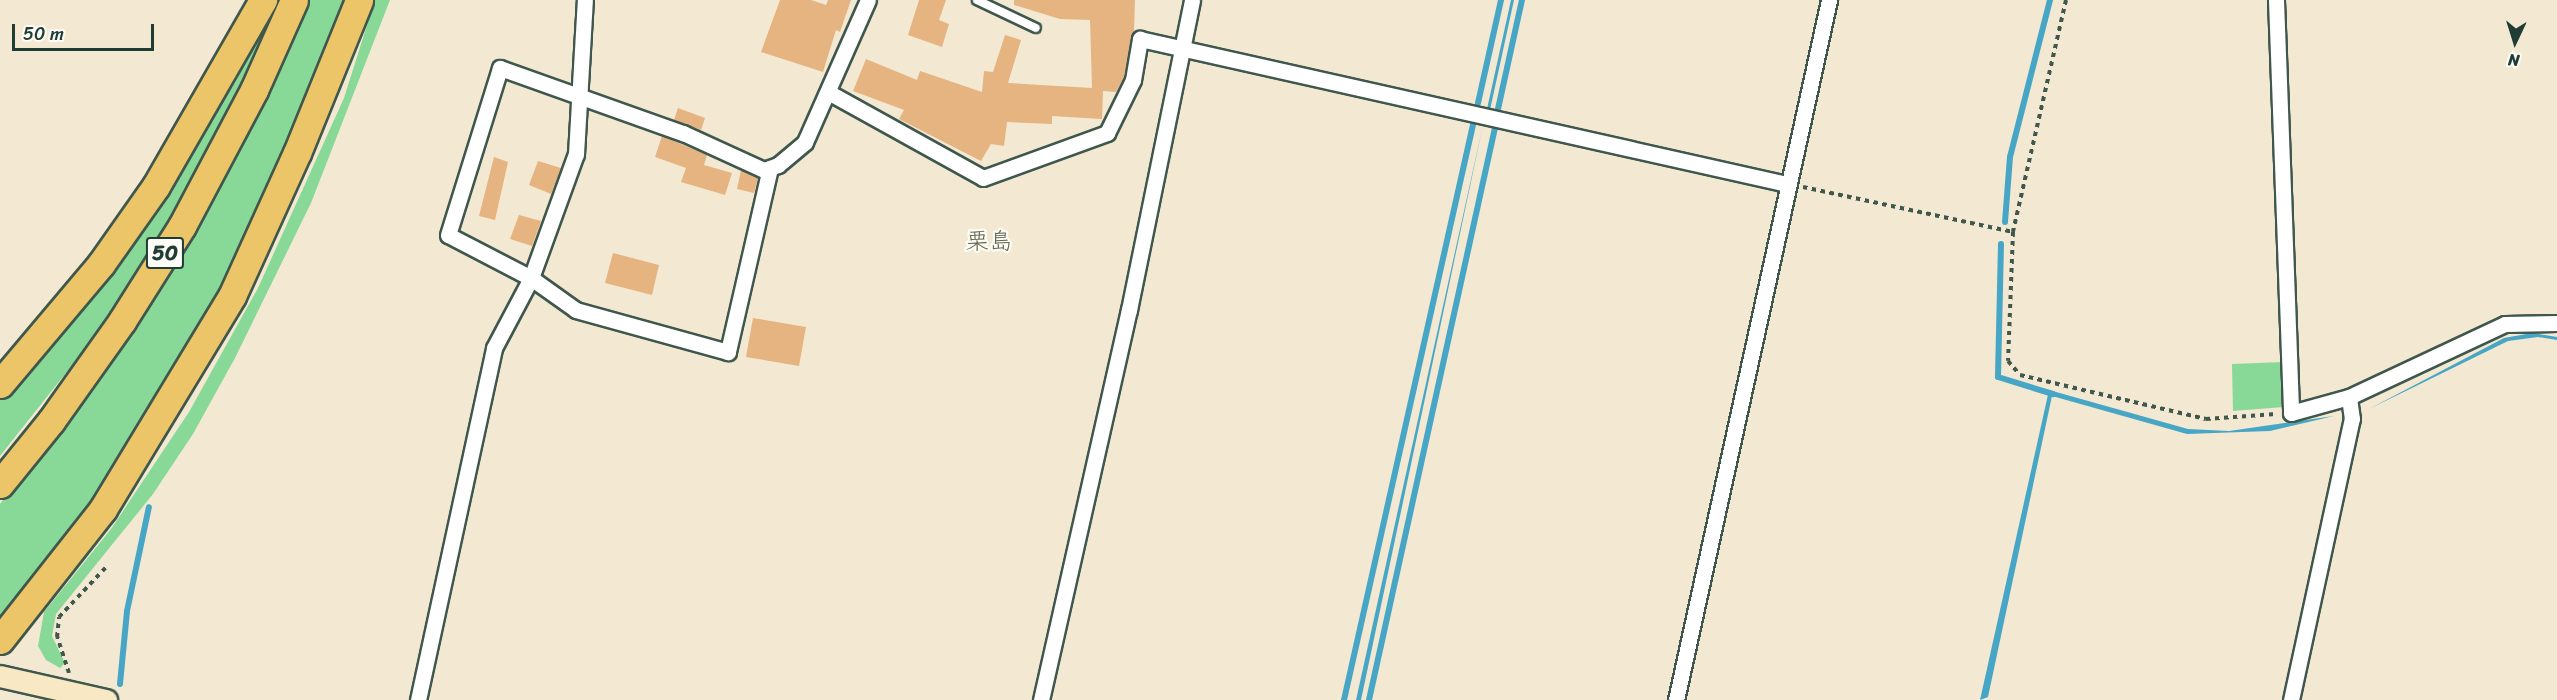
<!DOCTYPE html>
<meta charset="utf-8">
<style>
body{margin:0}
#map{position:relative;width:2557px;height:700px;overflow:hidden;background:#f3e9d2;font-family:Sriracha,"Klee One",sans-serif}
div>[style]{position:absolute}
.green>*{inset:0;background:#88d898}
.water>*{inset:0;background:#47a6c6}
.stream>*{height:6px;margin:-3px;padding:0 3px;transform-origin:3px;border-radius:3px;background:#47a6c6}
.building>*{inset:0;background:#e5b481}
.path>*{height:4px;margin-top:-2px;transform-origin:0;background:repeating-linear-gradient(90deg,#3f574c 0 4.5px,transparent 0 9px)}
.roads{filter:drop-shadow(2px 0 #3f574c) drop-shadow(-2px 0 #3f574c) drop-shadow(0 2px #3f574c) drop-shadow(0 -2px #3f574c)}
.lane>*{height:8px;margin:-4px;padding:0 4px;transform-origin:4px;border-radius:4px;background:#fff}
.street>*{height:15px;margin:-7.5px;padding:0 7.5px;transform-origin:7.5px;border-radius:7.5px;background:#fff}
.secondary>*{height:21px;margin:-10.5px;padding:0 10.5px;transform-origin:10.5px;border-radius:10.5px;background:#f8e8c3}
.highway>*{height:27px;margin:-13.5px;padding:0 13.5px;transform-origin:13.5px;border-radius:13.5px;background:#edc569}
span{translate:-50% -50%;white-space:nowrap;text-align:center;line-height:1.15;-webkit-text-stroke:4.5px #fdfcf7;paint-order:stroke}
.shield-label span{padding:2px 4px;background:#fdfcf7;border:2px solid;border-radius:4px;-webkit-text-stroke-width:0}
.shield-label{font-size:21px;color:#1f3d34;font-weight:700}
.neighbourhood-label{font-size:24px;color:#64674f}
.north{position:absolute;left:2485px;top:12px;width:60px;height:60px;-webkit-text-stroke:4px #fdfcf7;paint-order:stroke;rotate:184deg;font-size:16px;font-weight:700;line-height:24px;text-align:center;color:#1f3d34}
.north::after{content:'';display:block;margin:auto;width:21px;height:27px;background:#1f3d34;clip-path:polygon(50% 0,100% 100%,50% 72%,0 100%)}
.scale{position:absolute;left:12px;top:24px;width:142px;height:27px;box-sizing:border-box;border:3px solid #1f3d34;border-top:0;padding-left:8px;font-size:18px;line-height:21px;white-space:nowrap;color:#1f3d34;-webkit-text-stroke:4px #fdfcf7;paint-order:stroke}
</style>
<div id="map">
<div class="green">
<i style="clip-path:polygon(277px 0,285px 0,244px 88px,176px 211px,92px 340px,0 456px,0 400px,110px 268px,192px 150px,236px 81px)"></i>
<i style="clip-path:polygon(308px 0,348px 0,332px 47px,217px 304px,112px 478px,0 619px,0 504px,99px 377px,203px 216px,249px 128px)"></i>
<i style="clip-path:polygon(375px 0,390px 0,311px 203px,235px 358px,193px 434px,153px 494px,56px 614px,52px 636px,65px 663px,60px 668px,46px 660px,38px 646px,44px 612px,111px 529px,189px 412px,258px 288px,344px 98px)"></i>
<i style="clip-path:polygon(2283px 362px,2284px 407px,2233px 411px,2232px 364px)"></i>
</div>
<div class="water">
<i style="clip-path:polygon(1511px 0,1514px 0,1490px 110px,1487px 109px)"></i>
<i style="clip-path:polygon(1483px 125px,1361px 700px,1356px 700px)"></i>
<i style="clip-path:polygon(2532px 333px,2557px 337px,2557px 340px,2538px 337px,2508px 341px,2369px 409px,2504px 338px)"></i>
<i style="clip-path:polygon(2049px 390px,2188px 429px,2229px 431px,2334px 416px,2270px 431px,2187px 434px,2052px 396px,1988px 697px,1980px 700px)"></i>
</div>
<div class="stream">
<i style="left:1478px;top:103px;width:106px;rotate:-77.4deg"></i>
<i style="left:1498px;top:109px;width:112px;rotate:-77.6deg"></i>
<i style="left:2005px;top:222px;width:65px;rotate:-85.6deg"></i>
<i style="left:2010px;top:157px;width:162px;rotate:-75.7deg"></i>
<i style="left:2001px;top:244px;width:133px;rotate:91.3deg"></i>
<i style="left:1998px;top:377px;width:58px;rotate:17.2deg"></i>
<i style="left:120px;top:684px;width:73px;rotate:-84.5deg"></i>
<i style="left:127px;top:611px;width:106px;rotate:-78.1deg"></i>
<i style="left:1344px;top:700px;width:589px;rotate:-77.36deg"></i>
<i style="left:1369px;top:700px;width:586px;rotate:-77.58deg"></i>
</div>
<div class="building">
<i style="clip-path:polygon(780px 0,811px 0,826px 5px,828px 0,851px 0,840px 32px,836px 30px,823px 72px,761px 52px)"></i>
<i style="clip-path:polygon(919px 0,946px 0,939px 20px,949px 24px,942px 47px,908px 35px)"></i>
<i style="clip-path:polygon(1014px 0,1135px 0,1134px 31px,1124px 77px,1116px 92px,1103px 91px,1102px 119px,1052px 116px,1052px 124px,1007px 122px,1004px 146px,991px 144px,981px 161px,899px 119px,904px 110px,853px 91px,866px 59px,917px 80px,920px 71px,982px 92px,984px 71px,993px 72px,1005px 35px,1021px 40px,1008px 83px,1092px 88px,1090px 20px,1060px 19px,1014px 5px)"></i>
<i style="clip-path:polygon(678px 108px,705px 118px,701px 130px,674px 120px)"></i>
<i style="clip-path:polygon(662px 136px,707px 155px,704px 165px,732px 173px,725px 195px,681px 182px,686px 168px,655px 157px)"></i>
<i style="clip-path:polygon(494px 157px,508px 162px,495px 220px,479px 216px)"></i>
<i style="clip-path:polygon(538px 161px,561px 168px,551px 194px,529px 185px)"></i>
<i style="clip-path:polygon(741px 170px,758px 178px,754px 193px,737px 189px)"></i>
<i style="clip-path:polygon(519px 215px,541px 221px,532px 246px,510px 239px)"></i>
<i style="clip-path:polygon(613px 253px,659px 265px,652px 295px,605px 283px)"></i>
<i style="clip-path:polygon(753px 318px,806px 327px,799px 366px,746px 357px)"></i>
</div>
<div class="path">
<i style="left:2066px;top:0;width:238px;rotate:102.9deg"></i>
<i style="left:2013px;top:232px;width:129px;rotate:92.2deg"></i>
<i style="left:2008px;top:361px;width:18px;rotate:49deg"></i>
<i style="left:2020px;top:375px;width:191px;rotate:13.3deg"></i>
<i style="left:2206px;top:419px;width:70px;rotate:-4.1deg"></i>
<i style="left:1803px;top:187px;width:215px;rotate:12.1deg"></i>
<i style="left:69px;top:673px;width:38px;rotate:-108deg"></i>
<i style="left:57px;top:637px;width:20px;rotate:-84deg"></i>
<i style="left:59px;top:617px;width:70px;rotate:-46.7deg"></i>
</div>
<div class="roads">
<div class="lane">
<i style="left:977px;top:0;width:65px;rotate:25.4deg"></i>
</div>
<div class="street">
<i style="left:2276px;top:0;width:413px;rotate:87.9deg"></i>
<i style="left:2291px;top:413px;width:60px;rotate:-15.4deg"></i>
<i style="left:2349px;top:397px;width:172px;rotate:-25.1deg"></i>
<i style="left:2505px;top:324px;width:52px;rotate:-1.1deg"></i>
<i style="left:828px;top:92px;width:177px;rotate:29deg"></i>
<i style="left:983px;top:178px;width:132px;rotate:-19.9deg"></i>
<i style="left:1107px;top:133px;width:59px;rotate:-63.9deg"></i>
<i style="left:1133px;top:80px;width:42px;rotate:-80.3deg"></i>
<i style="left:1140px;top:39px;width:663px;rotate:12.63deg"></i>
<i style="left:770px;top:168px;width:189px;rotate:102.9deg"></i>
<i style="left:728px;top:352px;width:158px;rotate:-164.6deg"></i>
<i style="left:576px;top:310px;width:55px;rotate:-144.6deg"></i>
<i style="left:531px;top:278px;width:93px;rotate:-152.6deg"></i>
<i style="left:448px;top:235px;width:175px;rotate:-72.7deg"></i>
<i style="left:500px;top:68px;width:194px;rotate:19.6deg"></i>
<i style="left:683px;top:133px;width:89px;rotate:24.6deg"></i>
<i style="left:764px;top:170px;width:6px;rotate:-18deg"></i>
<i style="left:770px;top:168px;width:9px;rotate:-21deg"></i>
<i style="left:778px;top:165px;width:35px;rotate:-40deg"></i>
<i style="left:805px;top:142px;width:155px;rotate:-66.1deg"></i>
<i style="left:418px;top:700px;width:360px;rotate:-77.8deg"></i>
<i style="left:494px;top:348px;width:79px;rotate:-62.1deg"></i>
<i style="left:531px;top:278px;width:132px;rotate:-70.1deg"></i>
<i style="left:576px;top:154px;width:154px;rotate:-86.7deg"></i>
<i style="left:1041px;top:700px;width:400px;rotate:-77.3deg"></i>
<i style="left:1129px;top:310px;width:316px;rotate:-78.5deg"></i>
<i style="left:1676px;top:700px;width:717px;rotate:-77.67deg"></i>
<i style="left:2291px;top:700px;width:288px;rotate:-77.8deg"></i>
<i style="left:2352px;top:419px;width:22px;rotate:-98deg"></i>
</div>
<div class="secondary">
<i style="left:0;top:676px;width:109px;rotate:12.8deg"></i>
</div>
<div class="highway">
<i style="left:0;top:384px;width:157px;rotate:-49.9deg"></i>
<i style="left:101px;top:264px;width:95px;rotate:-54.8deg"></i>
<i style="left:156px;top:186px;width:215px;rotate:-60.1deg"></i>
<i style="left:0;top:484px;width:81px;rotate:-51deg"></i>
<i style="left:51px;top:421px;width:123px;rotate:-54.6deg"></i>
<i style="left:122px;top:321px;width:112px;rotate:-57.7deg"></i>
<i style="left:182px;top:226px;width:154px;rotate:-62.1deg"></i>
<i style="left:254px;top:90px;width:98px;rotate:-66deg"></i>
<i style="left:0;top:640px;width:167px;rotate:-51.8deg"></i>
<i style="left:103px;top:509px;width:249px;rotate:-58.8deg"></i>
<i style="left:232px;top:296px;width:157px;rotate:-65.6deg"></i>
<i style="left:297px;top:153px;width:165px;rotate:-67.9deg"></i>
</div>
</div>
<div class="shield-label">
<span style="left:165px;top:253px">50</span>
</div>
<div class="neighbourhood-label">
<span style="left:989px;top:242px">栗島</span>
</div>
<div class="north">N</div>
<div class="scale">50 m</div>
</div>
